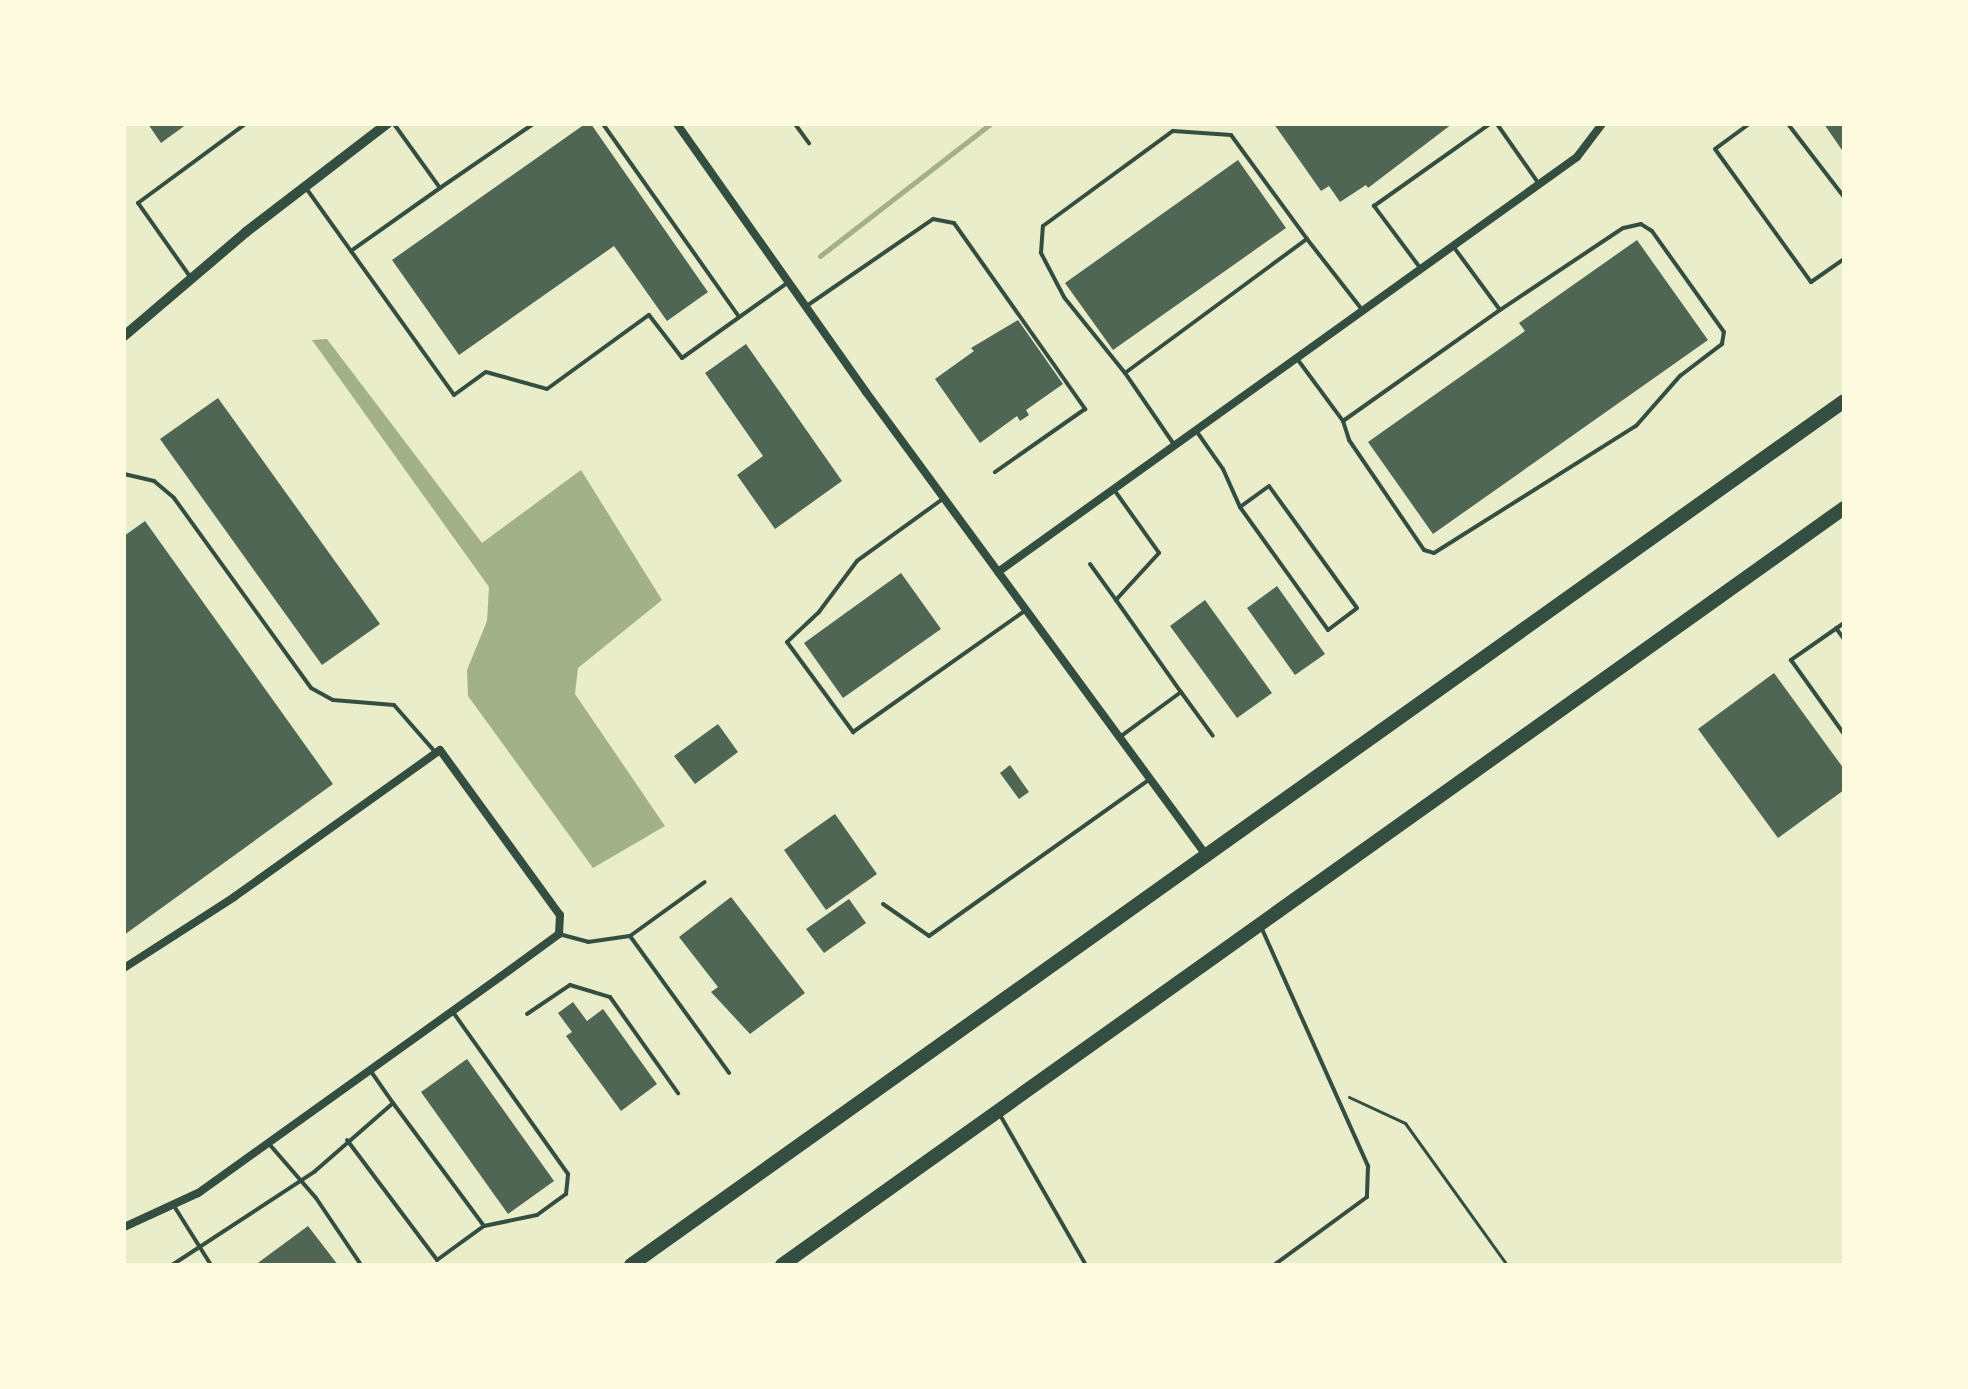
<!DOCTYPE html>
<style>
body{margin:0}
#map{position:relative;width:1968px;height:1389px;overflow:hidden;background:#e9edc9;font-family:"Asap Condensed",sans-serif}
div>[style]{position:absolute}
.water>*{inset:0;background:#a3b18a}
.stream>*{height:5px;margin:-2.5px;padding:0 2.5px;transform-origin:2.5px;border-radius:2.5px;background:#a3b18a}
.building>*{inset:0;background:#4f6655}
.path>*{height:3px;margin:-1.5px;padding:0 1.5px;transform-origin:1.5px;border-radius:1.5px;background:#344e41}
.service>*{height:4px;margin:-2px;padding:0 2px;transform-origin:2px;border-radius:2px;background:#344e41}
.minor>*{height:8px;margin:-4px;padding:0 4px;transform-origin:4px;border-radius:4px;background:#344e41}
.tertiary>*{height:10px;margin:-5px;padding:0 5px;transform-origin:5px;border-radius:5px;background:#344e41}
.trunk>*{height:14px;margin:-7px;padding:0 7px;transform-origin:7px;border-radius:7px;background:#344e41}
span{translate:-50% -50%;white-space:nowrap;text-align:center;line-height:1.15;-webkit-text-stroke:6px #fefae0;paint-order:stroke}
.frame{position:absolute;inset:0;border:126px solid #fefae0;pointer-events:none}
</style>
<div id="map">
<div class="water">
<i style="clip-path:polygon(327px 339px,482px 543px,581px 470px,662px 600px,578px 668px,575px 694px,665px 826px,593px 868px,468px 696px,467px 670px,487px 621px,489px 587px,312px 340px)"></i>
</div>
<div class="stream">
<i style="left:820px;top:256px;width:215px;rotate:-37.8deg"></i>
</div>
<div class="building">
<i style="clip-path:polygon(148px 124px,187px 124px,161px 143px)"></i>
<i style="clip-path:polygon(585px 124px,591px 124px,708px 292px,667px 321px,614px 246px,459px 355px,392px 260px)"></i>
<i style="clip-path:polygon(1274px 124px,1452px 124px,1368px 188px,1366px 185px,1340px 202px,1329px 186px,1321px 191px)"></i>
<i style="clip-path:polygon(1824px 124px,1844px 124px,1844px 153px)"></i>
<i style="clip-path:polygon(1238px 160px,1286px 228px,1113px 350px,1065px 283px)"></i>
<i style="clip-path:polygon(1637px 240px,1708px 340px,1433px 534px,1368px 442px,1525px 331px,1519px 323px)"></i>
<i style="clip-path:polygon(1018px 320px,1063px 384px,1026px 410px,1029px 415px,1020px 421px,1017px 416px,980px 443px,935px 379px,974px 351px,971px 348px)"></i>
<i style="clip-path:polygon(746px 344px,842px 481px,775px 529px,737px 475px,763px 456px,705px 373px)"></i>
<i style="clip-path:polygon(218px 398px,380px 624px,322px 665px,160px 439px)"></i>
<i style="clip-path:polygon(145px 521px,333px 784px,124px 935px,124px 536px)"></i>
<i style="clip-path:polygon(901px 573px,941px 629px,843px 698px,804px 643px)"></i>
<i style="clip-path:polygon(1277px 586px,1325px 654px,1295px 675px,1247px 608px)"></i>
<i style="clip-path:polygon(1205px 600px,1272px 693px,1237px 718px,1170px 626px)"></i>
<i style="clip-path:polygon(1774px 673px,1844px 769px,1844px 790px,1778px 838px,1698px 729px)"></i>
<i style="clip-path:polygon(718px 724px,738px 752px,695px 784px,674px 756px)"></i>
<i style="clip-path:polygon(1010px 765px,1029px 792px,1019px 799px,1000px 773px)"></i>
<i style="clip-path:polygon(835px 814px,877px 874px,826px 910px,784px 850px)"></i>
<i style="clip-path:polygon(731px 897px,805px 993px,750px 1034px,711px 992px,718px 987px,679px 937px)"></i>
<i style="clip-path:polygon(849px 899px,866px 923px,824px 953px,806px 929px)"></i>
<i style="clip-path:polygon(573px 1002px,587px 1021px,603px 1009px,657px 1084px,621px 1111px,566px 1036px,572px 1032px,558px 1013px)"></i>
<i style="clip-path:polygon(467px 1059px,554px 1181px,508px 1214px,421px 1092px)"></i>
<i style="clip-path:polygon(308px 1226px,338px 1265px,255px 1265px)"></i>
</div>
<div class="path">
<i style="left:1349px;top:1097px;width:62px;rotate:24.9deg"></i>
<i style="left:1405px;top:1123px;width:175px;rotate:54.3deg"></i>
</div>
<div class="service">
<i style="left:394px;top:124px;width:79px;rotate:54.3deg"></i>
<i style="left:440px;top:188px;width:109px;rotate:144.7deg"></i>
<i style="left:351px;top:251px;width:177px;rotate:54.4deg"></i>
<i style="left:454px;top:395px;width:39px;rotate:-36deg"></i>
<i style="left:486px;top:372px;width:63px;rotate:15.6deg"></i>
<i style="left:547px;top:389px;width:126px;rotate:-36deg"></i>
<i style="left:649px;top:315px;width:54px;rotate:52.5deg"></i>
<i style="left:682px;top:358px;width:129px;rotate:-35.5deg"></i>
<i style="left:603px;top:124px;width:236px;rotate:54.8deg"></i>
<i style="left:795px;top:124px;width:24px;rotate:54deg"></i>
<i style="left:1497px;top:124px;width:73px;rotate:55deg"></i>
<i style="left:1749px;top:124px;width:42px;rotate:143.7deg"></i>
<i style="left:1715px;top:149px;width:164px;rotate:54.2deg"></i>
<i style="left:1811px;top:282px;width:40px;rotate:-34.9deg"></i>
<i style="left:1788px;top:124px;width:92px;rotate:52.5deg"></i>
<i style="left:306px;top:188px;width:77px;rotate:54.5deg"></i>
<i style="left:440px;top:188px;width:113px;rotate:-34.5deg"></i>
<i style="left:1421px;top:269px;width:79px;rotate:-126.7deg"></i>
<i style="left:1374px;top:206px;width:142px;rotate:-35.3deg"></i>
<i style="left:191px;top:278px;width:92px;rotate:-125.2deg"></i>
<i style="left:138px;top:203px;width:133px;rotate:-36.4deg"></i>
<i style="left:808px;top:305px;width:152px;rotate:-34.5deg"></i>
<i style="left:933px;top:219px;width:21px;rotate:11deg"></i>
<i style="left:954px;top:223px;width:228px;rotate:54.8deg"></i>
<i style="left:1085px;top:409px;width:110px;rotate:145deg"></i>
<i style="left:1298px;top:360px;width:76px;rotate:53.6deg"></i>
<i style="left:1343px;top:421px;width:192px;rotate:-35.3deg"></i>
<i style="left:1500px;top:310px;width:79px;rotate:-126.3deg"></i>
<i style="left:1125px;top:373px;width:97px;rotate:-128.8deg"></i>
<i style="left:1064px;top:297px;width:50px;rotate:-117.6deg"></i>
<i style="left:1041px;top:253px;width:27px;rotate:-86deg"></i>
<i style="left:1043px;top:226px;width:161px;rotate:-36.2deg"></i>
<i style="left:1173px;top:131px;width:58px;rotate:3.9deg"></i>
<i style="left:1231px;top:135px;width:129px;rotate:53.8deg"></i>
<i style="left:1343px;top:421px;width:20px;rotate:72deg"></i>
<i style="left:1349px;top:440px;width:133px;rotate:55.7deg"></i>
<i style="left:1424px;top:550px;width:10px;rotate:17deg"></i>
<i style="left:1434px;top:553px;width:239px;rotate:-32.2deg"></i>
<i style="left:1636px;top:426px;width:67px;rotate:-48.7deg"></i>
<i style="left:1680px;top:376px;width:53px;rotate:-37.3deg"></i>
<i style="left:1722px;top:344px;width:12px;rotate:-81deg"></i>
<i style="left:1724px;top:332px;width:124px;rotate:-125.5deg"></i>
<i style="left:1652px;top:231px;width:13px;rotate:-148deg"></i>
<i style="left:1641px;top:224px;width:18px;rotate:167deg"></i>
<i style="left:1623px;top:228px;width:148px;rotate:146.3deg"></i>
<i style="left:1197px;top:432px;width:45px;rotate:54.9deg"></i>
<i style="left:1223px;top:469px;width:42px;rotate:65.9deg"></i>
<i style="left:1240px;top:507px;width:151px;rotate:54.4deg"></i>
<i style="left:1328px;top:630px;width:36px;rotate:-37deg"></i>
<i style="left:1357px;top:608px;width:150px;rotate:-125.8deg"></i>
<i style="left:1269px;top:486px;width:36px;rotate:144deg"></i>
<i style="left:1173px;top:443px;width:85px;rotate:-124.4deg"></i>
<i style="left:1125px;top:373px;width:226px;rotate:-36.4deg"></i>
<i style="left:1307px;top:239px;width:91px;rotate:52.1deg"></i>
<i style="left:124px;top:474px;width:31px;rotate:13deg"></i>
<i style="left:154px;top:481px;width:26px;rotate:40deg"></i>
<i style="left:174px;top:498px;width:234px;rotate:54.2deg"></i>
<i style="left:311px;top:688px;width:25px;rotate:29deg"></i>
<i style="left:333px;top:700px;width:61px;rotate:4.7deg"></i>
<i style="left:394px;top:705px;width:64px;rotate:48.8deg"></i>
<i style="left:1115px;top:491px;width:76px;rotate:54.6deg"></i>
<i style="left:1159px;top:553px;width:64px;rotate:132.5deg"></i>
<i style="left:1116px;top:600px;width:113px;rotate:54.8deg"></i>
<i style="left:1181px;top:692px;width:74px;rotate:143.7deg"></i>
<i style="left:944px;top:498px;width:107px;rotate:144.1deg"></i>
<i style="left:857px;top:561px;width:64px;rotate:126.7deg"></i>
<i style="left:819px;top:612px;width:44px;rotate:136.8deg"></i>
<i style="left:787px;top:642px;width:112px;rotate:53.7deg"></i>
<i style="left:853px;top:732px;width:212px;rotate:-35.2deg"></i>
<i style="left:1090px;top:564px;width:44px;rotate:54.2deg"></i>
<i style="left:1844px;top:623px;width:65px;rotate:145.1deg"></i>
<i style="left:1791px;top:660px;width:91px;rotate:54.4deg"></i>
<i style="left:1836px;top:628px;width:14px;rotate:54deg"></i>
<i style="left:1181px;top:692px;width:54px;rotate:54deg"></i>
<i style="left:883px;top:904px;width:56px;rotate:34.8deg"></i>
<i style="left:929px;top:936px;width:271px;rotate:-35.4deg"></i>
<i style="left:1262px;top:929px;width:260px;rotate:65.9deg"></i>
<i style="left:1368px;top:1166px;width:31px;rotate:92deg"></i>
<i style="left:1367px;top:1197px;width:115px;rotate:143.8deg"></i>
<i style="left:559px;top:934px;width:30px;rotate:15deg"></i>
<i style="left:588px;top:942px;width:42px;rotate:-8.1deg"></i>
<i style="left:630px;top:936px;width:92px;rotate:-35.8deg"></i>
<i style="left:630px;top:936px;width:169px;rotate:54.1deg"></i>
<i style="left:527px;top:1014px;width:52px;rotate:-34deg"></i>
<i style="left:570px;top:985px;width:42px;rotate:16.7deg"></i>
<i style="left:610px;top:997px;width:118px;rotate:54.7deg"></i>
<i style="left:370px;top:1070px;width:40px;rotate:55.1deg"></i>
<i style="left:1000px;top:1115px;width:173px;rotate:60.2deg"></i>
<i style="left:347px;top:1140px;width:150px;rotate:53.1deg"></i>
<i style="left:437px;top:1260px;width:58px;rotate:-35.9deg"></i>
<i style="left:484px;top:1226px;width:54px;rotate:-11.7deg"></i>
<i style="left:537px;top:1215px;width:36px;rotate:-36deg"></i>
<i style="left:566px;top:1194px;width:20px;rotate:-84deg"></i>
<i style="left:568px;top:1174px;width:200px;rotate:-125.4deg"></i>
<i style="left:270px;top:1145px;width:70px;rotate:49deg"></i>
<i style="left:316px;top:1198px;width:81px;rotate:56.1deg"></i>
<i style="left:174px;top:1206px;width:70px;rotate:57.9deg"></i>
<i style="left:172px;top:1265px;width:170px;rotate:-33.2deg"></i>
<i style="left:314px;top:1172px;width:105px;rotate:-41.1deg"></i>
<i style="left:393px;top:1103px;width:153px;rotate:53.5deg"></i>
</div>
<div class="minor">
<i style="left:677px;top:124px;width:328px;rotate:54.8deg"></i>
<i style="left:866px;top:392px;width:574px;rotate:53.71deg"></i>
<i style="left:998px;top:572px;width:712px;rotate:-35.63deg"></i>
<i style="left:1577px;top:157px;width:41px;rotate:-52.9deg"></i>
<i style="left:124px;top:968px;width:131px;rotate:-32.8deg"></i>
<i style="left:234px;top:897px;width:253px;rotate:-35.5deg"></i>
<i style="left:440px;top:750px;width:204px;rotate:54deg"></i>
<i style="left:560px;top:915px;width:19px;rotate:93deg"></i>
<i style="left:559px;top:934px;width:73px;rotate:143.9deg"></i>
<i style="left:500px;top:977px;width:371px;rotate:144.4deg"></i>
<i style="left:198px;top:1193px;width:81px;rotate:155.3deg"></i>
</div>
<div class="tertiary">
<i style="left:124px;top:336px;width:160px;rotate:-40.4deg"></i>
<i style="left:246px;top:232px;width:178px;rotate:-37.5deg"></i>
</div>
<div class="trunk">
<i style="left:631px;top:1265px;width:1489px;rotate:-35.46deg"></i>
<i style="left:782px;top:1265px;width:1304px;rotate:-35.48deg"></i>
</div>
<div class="frame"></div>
</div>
